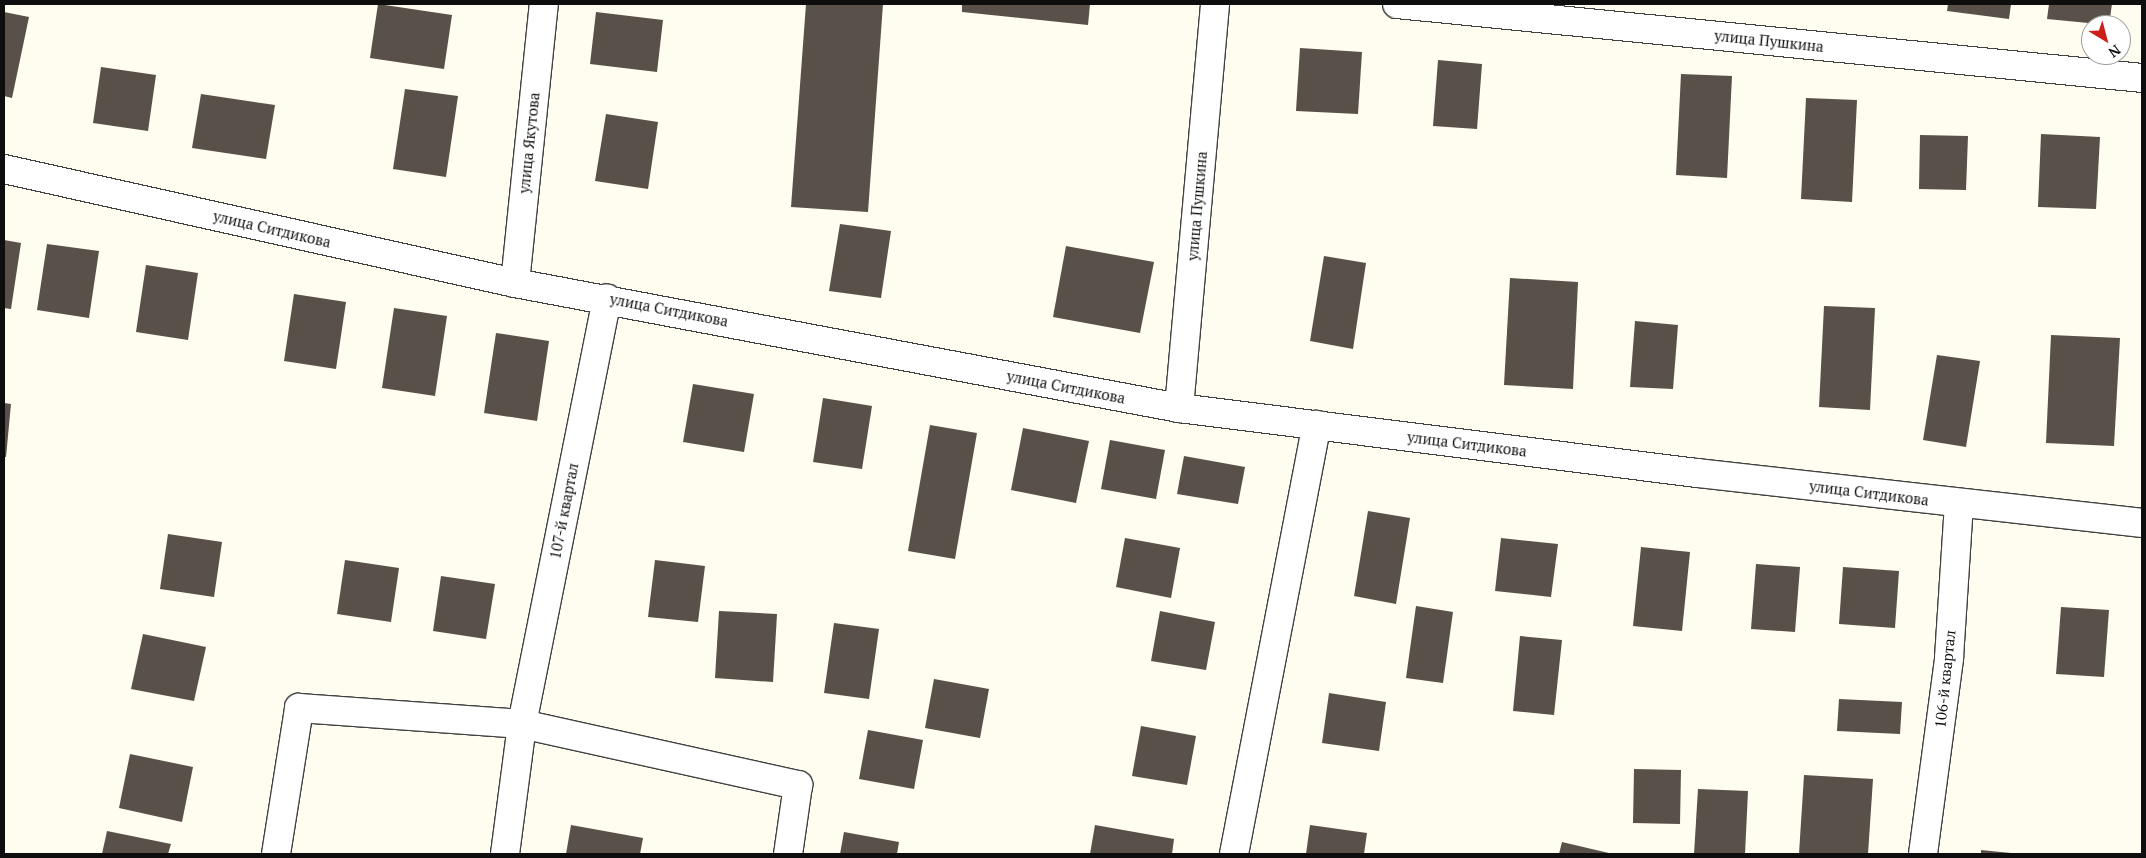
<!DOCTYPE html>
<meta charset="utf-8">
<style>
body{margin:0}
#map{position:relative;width:2146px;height:858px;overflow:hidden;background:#fffdef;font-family:"PT Serif",serif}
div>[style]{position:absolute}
.building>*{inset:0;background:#585049}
.roads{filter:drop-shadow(1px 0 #414141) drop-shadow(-1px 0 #414141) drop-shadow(0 1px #414141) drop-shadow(0 -1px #414141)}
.minor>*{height:28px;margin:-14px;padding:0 14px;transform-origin:14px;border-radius:14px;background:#fff}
.tertiary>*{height:28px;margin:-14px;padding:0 14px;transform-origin:14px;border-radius:14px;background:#fff}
span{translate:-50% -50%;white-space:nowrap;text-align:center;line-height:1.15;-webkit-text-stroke:5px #fff;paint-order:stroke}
.street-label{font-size:15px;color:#0e0e0e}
.frame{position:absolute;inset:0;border:5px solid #0e0e0e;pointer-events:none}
.north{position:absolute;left:2081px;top:15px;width:50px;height:50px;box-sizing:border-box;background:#fff;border:1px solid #9f9f9f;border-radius:50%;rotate:143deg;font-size:14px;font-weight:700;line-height:20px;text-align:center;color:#0e0e0e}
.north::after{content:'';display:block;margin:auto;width:18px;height:22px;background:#cb2119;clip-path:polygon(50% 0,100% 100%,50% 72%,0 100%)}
</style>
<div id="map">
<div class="building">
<i style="clip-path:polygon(378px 4px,452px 15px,444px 69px,370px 58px)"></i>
<i style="clip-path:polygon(806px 4px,883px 4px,868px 212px,791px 207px)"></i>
<i style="clip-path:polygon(962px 4px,1090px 4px,1088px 25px,962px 12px)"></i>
<i style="clip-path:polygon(1948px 4px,2011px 4px,2009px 19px,1947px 11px)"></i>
<i style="clip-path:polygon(2049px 4px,2112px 4px,2109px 25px,2047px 19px)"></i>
<i style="clip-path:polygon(4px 12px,29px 17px,12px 98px,4px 96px)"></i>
<i style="clip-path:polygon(596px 12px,663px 20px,657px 72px,590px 64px)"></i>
<i style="clip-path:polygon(1300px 48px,1362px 52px,1358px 114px,1296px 111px)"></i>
<i style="clip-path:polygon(1438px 60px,1482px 64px,1477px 129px,1433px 126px)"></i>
<i style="clip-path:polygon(101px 67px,156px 75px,148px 131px,93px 123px)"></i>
<i style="clip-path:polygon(1681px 74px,1732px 76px,1727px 178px,1676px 175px)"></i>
<i style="clip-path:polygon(405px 89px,458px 96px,446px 177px,393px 169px)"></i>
<i style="clip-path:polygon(201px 94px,275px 105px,266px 159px,192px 148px)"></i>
<i style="clip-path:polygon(1806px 98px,1857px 100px,1852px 202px,1801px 199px)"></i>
<i style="clip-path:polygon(606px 114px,658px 122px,648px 189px,595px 181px)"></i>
<i style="clip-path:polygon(2041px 134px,2100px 137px,2096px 209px,2038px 207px)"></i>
<i style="clip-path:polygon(1920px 135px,1968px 136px,1966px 190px,1919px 189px)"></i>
<i style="clip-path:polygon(840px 224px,891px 231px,881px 298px,829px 291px)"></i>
<i style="clip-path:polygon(4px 240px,21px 243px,11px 309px,4px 308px)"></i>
<i style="clip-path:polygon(47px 244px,99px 251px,89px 318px,37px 310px)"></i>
<i style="clip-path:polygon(1066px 246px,1154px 262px,1140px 333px,1053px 317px)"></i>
<i style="clip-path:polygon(1324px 256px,1366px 263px,1353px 349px,1310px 341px)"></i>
<i style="clip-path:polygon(146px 265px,198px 273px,188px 340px,136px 332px)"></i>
<i style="clip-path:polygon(1510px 278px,1578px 282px,1573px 389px,1504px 385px)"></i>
<i style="clip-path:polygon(294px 294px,346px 302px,336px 369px,284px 361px)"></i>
<i style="clip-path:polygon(1824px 306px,1875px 308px,1870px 410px,1819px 407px)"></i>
<i style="clip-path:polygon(394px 308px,447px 316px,435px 396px,382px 388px)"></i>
<i style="clip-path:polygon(1635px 321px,1678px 325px,1673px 389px,1630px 387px)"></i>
<i style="clip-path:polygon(496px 333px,549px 341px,537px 421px,484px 413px)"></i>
<i style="clip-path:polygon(2051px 335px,2120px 338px,2114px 446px,2046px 443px)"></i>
<i style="clip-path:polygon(1937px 355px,1980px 361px,1966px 447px,1923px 440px)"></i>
<i style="clip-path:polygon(693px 384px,754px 394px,744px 452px,683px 442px)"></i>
<i style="clip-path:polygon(823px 398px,872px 406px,862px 469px,813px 462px)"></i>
<i style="clip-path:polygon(4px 403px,11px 404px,6px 457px,4px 457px)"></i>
<i style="clip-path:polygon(930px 425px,977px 433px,955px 559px,908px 551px)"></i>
<i style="clip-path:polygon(1023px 428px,1089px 441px,1076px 503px,1011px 490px)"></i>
<i style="clip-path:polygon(1110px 440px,1165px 450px,1156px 499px,1101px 489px)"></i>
<i style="clip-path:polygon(1184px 456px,1245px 467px,1238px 504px,1177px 494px)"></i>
<i style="clip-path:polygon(1368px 511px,1410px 518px,1396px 604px,1354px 596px)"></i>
<i style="clip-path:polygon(168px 534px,222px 542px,214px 597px,160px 589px)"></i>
<i style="clip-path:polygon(1125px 538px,1180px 548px,1171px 598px,1116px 587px)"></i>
<i style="clip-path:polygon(1501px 538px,1558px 544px,1551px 597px,1495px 591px)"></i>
<i style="clip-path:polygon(1641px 547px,1690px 552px,1682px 631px,1633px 626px)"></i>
<i style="clip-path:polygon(345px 560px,399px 568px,391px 622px,337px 614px)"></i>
<i style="clip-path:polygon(655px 560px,705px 566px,698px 622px,648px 617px)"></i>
<i style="clip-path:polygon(1756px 564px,1800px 567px,1795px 632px,1751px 629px)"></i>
<i style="clip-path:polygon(1843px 567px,1899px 571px,1895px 628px,1839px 624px)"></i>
<i style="clip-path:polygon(441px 576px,495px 584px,486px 639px,433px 631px)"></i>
<i style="clip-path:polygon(1416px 606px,1453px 612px,1443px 683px,1406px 678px)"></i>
<i style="clip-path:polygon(2061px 607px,2109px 610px,2104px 677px,2056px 674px)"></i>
<i style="clip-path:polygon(719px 611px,777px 614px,773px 682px,715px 678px)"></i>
<i style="clip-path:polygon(1160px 611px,1215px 622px,1206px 670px,1151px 661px)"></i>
<i style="clip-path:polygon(834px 623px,879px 629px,869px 699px,824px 693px)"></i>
<i style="clip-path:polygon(143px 634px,206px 647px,194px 701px,131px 689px)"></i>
<i style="clip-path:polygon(1520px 636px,1562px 640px,1554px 715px,1513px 711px)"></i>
<i style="clip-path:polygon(934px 679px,989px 689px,980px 738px,925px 728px)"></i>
<i style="clip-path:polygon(1329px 693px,1386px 702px,1379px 751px,1322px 743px)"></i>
<i style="clip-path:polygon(1839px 699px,1902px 702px,1900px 734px,1837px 731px)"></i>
<i style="clip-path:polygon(1141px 726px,1196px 736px,1187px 785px,1132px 776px)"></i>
<i style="clip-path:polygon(868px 730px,923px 740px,914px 789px,859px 779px)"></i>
<i style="clip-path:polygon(130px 754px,193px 767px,182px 822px,119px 808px)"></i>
<i style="clip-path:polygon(1634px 769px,1681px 770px,1680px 824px,1633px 823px)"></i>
<i style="clip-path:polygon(1804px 775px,1873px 779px,1868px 854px,1799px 854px)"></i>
<i style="clip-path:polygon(1698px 789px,1748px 791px,1745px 854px,1694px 854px)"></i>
<i style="clip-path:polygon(571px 825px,643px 838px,640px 854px,566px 854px)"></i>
<i style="clip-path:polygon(1095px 825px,1174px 839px,1172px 854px,1090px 854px)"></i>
<i style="clip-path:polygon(1310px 825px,1367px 833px,1364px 854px,1306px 854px)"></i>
<i style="clip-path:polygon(107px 831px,171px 844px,168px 854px,102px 854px)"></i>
<i style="clip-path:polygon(844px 832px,899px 842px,897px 854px,840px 854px)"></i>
<i style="clip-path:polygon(1562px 842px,1613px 854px,1559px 854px)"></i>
<i style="clip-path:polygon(1981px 850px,2011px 853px,2011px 854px,1981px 854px)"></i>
</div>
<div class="roads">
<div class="minor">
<i style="left:1397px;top:4px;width:749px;rotate:5.67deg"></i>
<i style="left:515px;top:283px;width:281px;rotate:-84.1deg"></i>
<i style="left:1179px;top:408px;width:406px;rotate:-84.9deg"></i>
<i style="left:276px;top:854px;width:148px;rotate:-81deg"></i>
<i style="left:299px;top:708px;width:224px;rotate:4.1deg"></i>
<i style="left:522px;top:724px;width:283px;rotate:12.5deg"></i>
<i style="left:798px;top:785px;width:70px;rotate:98.2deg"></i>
<i style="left:505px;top:854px;width:131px;rotate:-82.5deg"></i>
<i style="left:522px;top:724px;width:434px;rotate:-78.7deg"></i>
<i style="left:1234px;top:854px;width:437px;rotate:-79.1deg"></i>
<i style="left:1923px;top:854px;width:198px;rotate:-82.4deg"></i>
<i style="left:1949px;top:658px;width:155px;rotate:-86.3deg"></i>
</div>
<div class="tertiary">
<i style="left:4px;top:169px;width:524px;rotate:12.58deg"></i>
<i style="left:515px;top:283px;width:676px;rotate:10.66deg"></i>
<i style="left:1179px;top:408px;width:522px;rotate:7.15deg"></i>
<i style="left:1697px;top:473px;width:448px;rotate:6.4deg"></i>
</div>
</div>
<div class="street-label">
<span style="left:1769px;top:41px;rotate:6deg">улица Пушкина</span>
<span style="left:529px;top:143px;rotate:-84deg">улица Якутова</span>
<span style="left:1197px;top:206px;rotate:-85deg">улица Пушкина</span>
<span style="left:272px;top:229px;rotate:13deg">улица Ситдикова</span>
<span style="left:669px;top:310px;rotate:11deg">улица Ситдикова</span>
<span style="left:1066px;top:387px;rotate:11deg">улица Ситдикова</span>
<span style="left:1467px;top:444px;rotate:7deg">улица Ситдикова</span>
<span style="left:1869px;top:493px;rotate:7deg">улица Ситдикова</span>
<span style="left:564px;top:511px;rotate:-79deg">107-й квартал</span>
<span style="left:1945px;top:679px;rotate:-84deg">106-й квартал</span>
</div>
<div class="frame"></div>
<div class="north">N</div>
</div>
